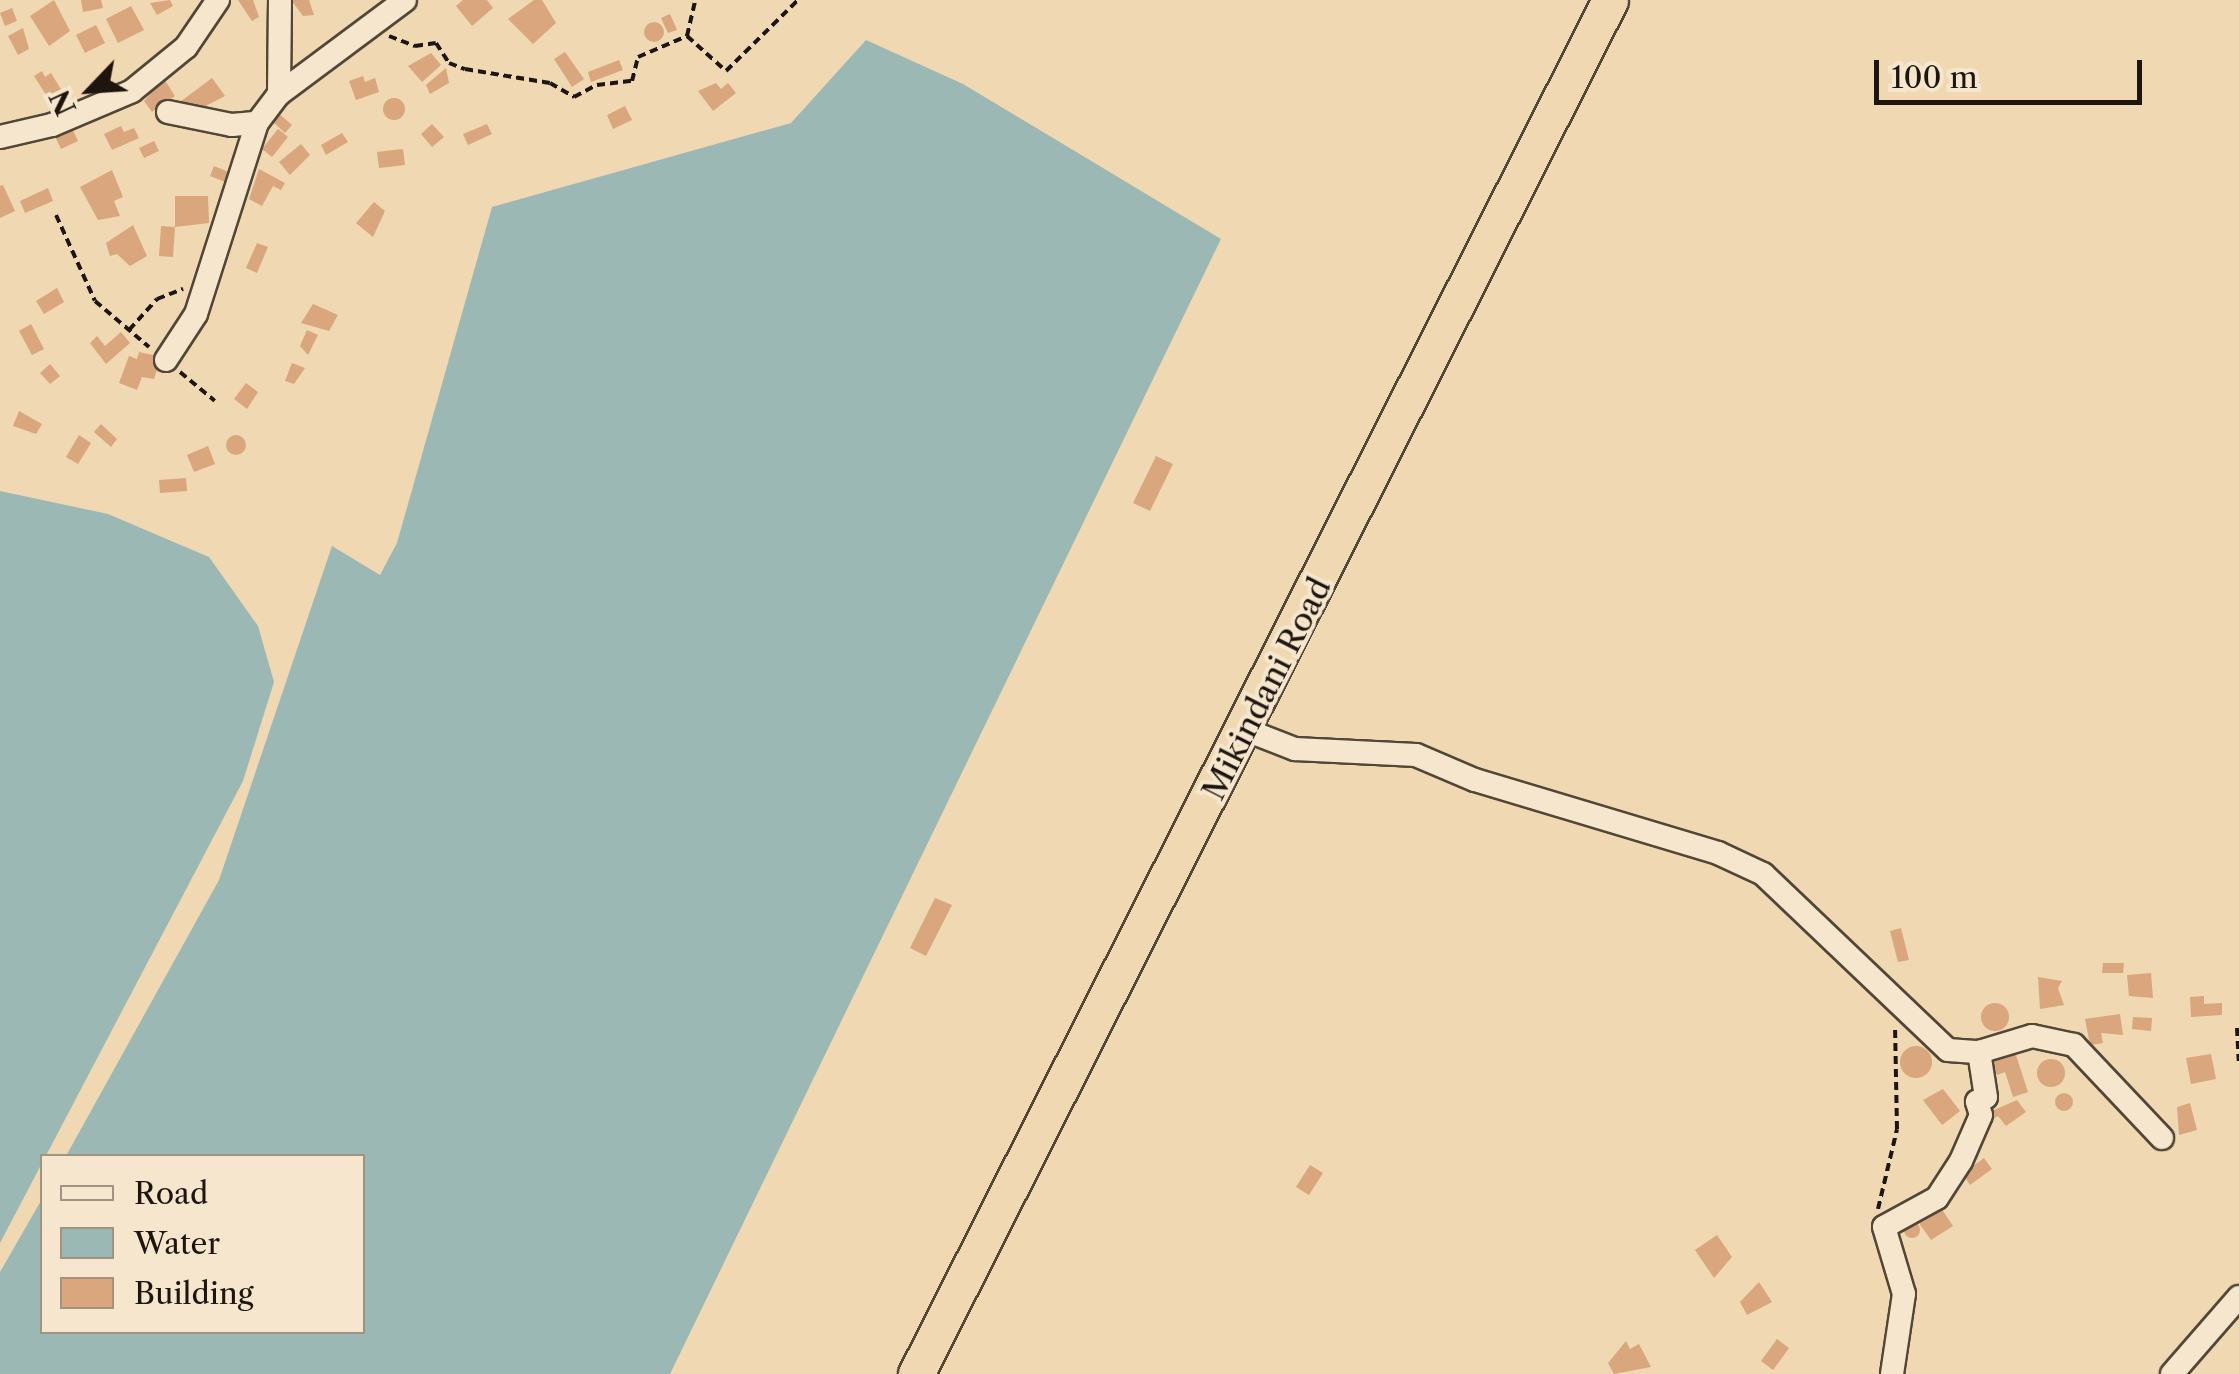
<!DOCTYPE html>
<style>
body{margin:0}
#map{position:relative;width:2239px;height:1374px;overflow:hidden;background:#efd8b2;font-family:"Libre Caslon Text",serif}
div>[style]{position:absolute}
.water>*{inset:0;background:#9cb8b5}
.building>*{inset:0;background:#d9a67d}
.round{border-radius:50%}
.path>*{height:4px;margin-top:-2px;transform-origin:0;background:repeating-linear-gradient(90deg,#1e160e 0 8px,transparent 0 13px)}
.roads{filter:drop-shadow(2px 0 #524637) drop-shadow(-2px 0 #524637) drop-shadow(0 2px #524637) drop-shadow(0 -2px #524637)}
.minor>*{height:22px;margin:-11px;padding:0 11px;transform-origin:11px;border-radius:11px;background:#f5e6cd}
.trunk>*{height:35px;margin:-17.5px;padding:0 17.5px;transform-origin:17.5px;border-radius:17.5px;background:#efd8b2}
span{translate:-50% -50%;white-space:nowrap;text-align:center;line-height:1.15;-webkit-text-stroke:8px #f5e6cd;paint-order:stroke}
.street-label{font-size:32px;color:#1e160e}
.legend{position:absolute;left:40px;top:1154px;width:325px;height:180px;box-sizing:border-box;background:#f5e6cd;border:2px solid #9f9381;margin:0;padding:12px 18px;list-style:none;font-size:30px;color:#1e160e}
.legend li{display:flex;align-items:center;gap:20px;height:50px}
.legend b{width:50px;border:2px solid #9f9381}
.north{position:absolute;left:40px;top:40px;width:100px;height:100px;-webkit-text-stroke:8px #f5e6cd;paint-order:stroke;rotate:245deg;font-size:28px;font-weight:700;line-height:40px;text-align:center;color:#1e160e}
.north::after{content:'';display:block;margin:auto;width:35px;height:45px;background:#1e160e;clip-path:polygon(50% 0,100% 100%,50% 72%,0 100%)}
.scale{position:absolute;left:1874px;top:60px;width:268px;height:45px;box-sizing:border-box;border:5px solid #1e160e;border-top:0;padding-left:12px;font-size:30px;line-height:35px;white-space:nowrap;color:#1e160e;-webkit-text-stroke:8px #f5e6cd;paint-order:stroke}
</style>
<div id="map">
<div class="water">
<i style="clip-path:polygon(866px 40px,963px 84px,1221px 239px,670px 1374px,0 1374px,0 1272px,42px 1199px,42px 1332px,362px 1332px,362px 1156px,66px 1156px,219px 880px,332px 546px,380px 575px,397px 543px,492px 207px,791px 123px)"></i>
<i style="clip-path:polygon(0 491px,108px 514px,209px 557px,258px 626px,274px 682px,243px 781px,0 1243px)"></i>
</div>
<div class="building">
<i style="clip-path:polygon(54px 0,70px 31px,49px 46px,30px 16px)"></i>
<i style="clip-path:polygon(81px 0,101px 0,103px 8px,83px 12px)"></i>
<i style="clip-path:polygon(170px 0,173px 6px,157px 15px,150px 3px)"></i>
<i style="clip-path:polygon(238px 0,253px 0,259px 17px,252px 21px)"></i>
<i style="clip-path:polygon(291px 0,309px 0,314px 15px,303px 16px)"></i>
<i style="clip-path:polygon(463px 0,487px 0,493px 8px,472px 26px,456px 6px)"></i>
<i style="clip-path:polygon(534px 0,542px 0,556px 23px,533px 44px,508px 19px)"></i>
<i style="clip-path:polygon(131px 6px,144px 30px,118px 43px,106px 19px)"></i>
<i style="clip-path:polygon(12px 8px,17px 21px,5px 26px,0 13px)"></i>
<i style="clip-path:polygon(670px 14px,677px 30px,668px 33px,661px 18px)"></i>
<i class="round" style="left:644px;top:22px;width:20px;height:20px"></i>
<i style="clip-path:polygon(96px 25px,105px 43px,85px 53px,76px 35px)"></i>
<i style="clip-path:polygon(23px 28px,29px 49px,18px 55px,8px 36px)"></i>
<i style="clip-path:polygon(565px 52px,584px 79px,572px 87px,554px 59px)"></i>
<i style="clip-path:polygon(431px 53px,441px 65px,422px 82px,408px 66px)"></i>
<i style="clip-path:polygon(619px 60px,623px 70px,591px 82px,588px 72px)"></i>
<i style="clip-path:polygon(446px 68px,449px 83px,430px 94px,426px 85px)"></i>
<i style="clip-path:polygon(42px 71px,45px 77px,51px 73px,70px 104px,57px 112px,34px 76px)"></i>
<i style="clip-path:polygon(363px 76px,365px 82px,375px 78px,379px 92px,356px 100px,349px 81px)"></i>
<i style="clip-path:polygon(212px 78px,225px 96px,188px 115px,180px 102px)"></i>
<i style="clip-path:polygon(164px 79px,175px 96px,152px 112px,144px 101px)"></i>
<i style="clip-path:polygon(716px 83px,721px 89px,728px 83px,736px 93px,713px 111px,698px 91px)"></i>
<i class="round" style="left:383px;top:98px;width:22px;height:22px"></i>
<i style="clip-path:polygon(625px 106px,632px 120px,613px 129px,607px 115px)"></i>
<i style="clip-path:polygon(278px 113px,292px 125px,285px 133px,271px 120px)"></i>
<i style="clip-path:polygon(69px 122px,78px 141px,61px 149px,52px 130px)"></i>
<i style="clip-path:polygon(432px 124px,444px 137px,432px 147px,421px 134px)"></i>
<i style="clip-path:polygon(487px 124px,492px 134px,468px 145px,463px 134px)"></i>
<i style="clip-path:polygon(121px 126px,124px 132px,134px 128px,139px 138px,112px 150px,104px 134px)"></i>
<i style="clip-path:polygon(278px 129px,288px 137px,272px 157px,262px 149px)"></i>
<i style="clip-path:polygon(342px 133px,348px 142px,326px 155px,321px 145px)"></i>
<i style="clip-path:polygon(154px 141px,159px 151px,144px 158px,139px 148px)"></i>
<i style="clip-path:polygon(301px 144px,310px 155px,290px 175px,279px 162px)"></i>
<i style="clip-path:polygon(403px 149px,405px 165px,379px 168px,377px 152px)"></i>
<i style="clip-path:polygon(214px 166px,231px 173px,228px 183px,210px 176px)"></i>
<i style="clip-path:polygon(259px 169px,285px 183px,281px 190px,273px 186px,262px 206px,249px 199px)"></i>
<i style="clip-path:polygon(112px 170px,123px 197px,114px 201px,120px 216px,98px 220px,80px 187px)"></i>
<i style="clip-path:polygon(3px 185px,15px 211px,0 218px,0 186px)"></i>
<i style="clip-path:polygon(48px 188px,53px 201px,25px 213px,20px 201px)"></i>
<i style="clip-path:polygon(175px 196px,208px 196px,209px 223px,175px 227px)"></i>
<i style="clip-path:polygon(374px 202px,385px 211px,373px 237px,356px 223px)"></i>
<i style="clip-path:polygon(133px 225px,147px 256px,130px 266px,117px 254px,110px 256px,106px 243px)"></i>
<i style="clip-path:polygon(161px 226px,175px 227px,173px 257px,159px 256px)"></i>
<i style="clip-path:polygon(257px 243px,268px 247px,257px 273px,246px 268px)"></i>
<i style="clip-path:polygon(57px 288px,64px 302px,44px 314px,36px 301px)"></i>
<i style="clip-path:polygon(313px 304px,338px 315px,329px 331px,301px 323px)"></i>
<i style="clip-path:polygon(31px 324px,44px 349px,32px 355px,19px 331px)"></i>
<i style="clip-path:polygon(307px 330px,318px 335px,308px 355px,300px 346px)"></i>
<i style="clip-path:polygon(121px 332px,130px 343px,106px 364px,90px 343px,97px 336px,105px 346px)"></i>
<i style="clip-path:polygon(139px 352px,153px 355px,158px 366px,154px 379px,142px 377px,137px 390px,119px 383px,129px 356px,137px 359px)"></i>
<i style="clip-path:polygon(292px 363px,305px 368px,294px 384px,285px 381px)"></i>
<i style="clip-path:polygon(50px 364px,60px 376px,50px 384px,40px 373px)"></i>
<i style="clip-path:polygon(246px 383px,258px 392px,247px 409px,234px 399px)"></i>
<i style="clip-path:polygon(19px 411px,42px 424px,36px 434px,13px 426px)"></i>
<i style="clip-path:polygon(101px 424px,117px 439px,111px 447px,94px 432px)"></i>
<i class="round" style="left:226px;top:435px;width:20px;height:20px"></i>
<i style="clip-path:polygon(79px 435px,91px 443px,78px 464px,66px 457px)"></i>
<i style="clip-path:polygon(208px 446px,215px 464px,194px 472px,187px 455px)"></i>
<i style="clip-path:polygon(1156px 456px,1173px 464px,1150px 511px,1133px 503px)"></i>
<i style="clip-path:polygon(186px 478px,187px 491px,160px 493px,159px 480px)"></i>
<i style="clip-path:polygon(935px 898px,952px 905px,926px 956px,910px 948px)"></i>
<i style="clip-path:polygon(1901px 928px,1909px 960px,1898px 962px,1890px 931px)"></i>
<i style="clip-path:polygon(2103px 963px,2124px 963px,2123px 973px,2102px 973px)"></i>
<i style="clip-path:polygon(2151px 973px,2153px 998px,2129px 996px,2127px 975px)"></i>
<i style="clip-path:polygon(2038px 977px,2062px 981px,2058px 988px,2064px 1005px,2040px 1009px)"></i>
<i style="clip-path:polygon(2204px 996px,2204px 1004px,2222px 1003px,2222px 1015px,2191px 1017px,2190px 997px)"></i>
<i class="round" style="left:1981px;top:1003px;width:28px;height:28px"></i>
<i style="clip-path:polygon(2120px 1014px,2123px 1035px,2101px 1033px,2103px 1043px,2090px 1045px,2085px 1019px)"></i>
<i style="clip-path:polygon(2133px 1017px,2152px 1018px,2151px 1031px,2132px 1029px)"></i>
<i class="round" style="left:1900px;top:1046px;width:32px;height:32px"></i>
<i style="clip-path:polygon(2015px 1052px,2028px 1092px,2013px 1097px,2005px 1072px,1997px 1075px,1992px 1060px)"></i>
<i style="clip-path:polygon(2211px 1054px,2216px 1079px,2191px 1084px,2186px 1058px)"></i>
<i class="round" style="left:2037px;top:1059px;width:28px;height:28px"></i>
<i style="clip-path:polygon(1943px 1089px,1960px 1111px,1942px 1125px,1923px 1100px)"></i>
<i class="round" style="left:2055px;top:1093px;width:18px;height:18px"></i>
<i style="clip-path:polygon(2017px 1100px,2026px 1112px,2006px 1126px,1998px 1116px,1990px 1121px,1985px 1114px)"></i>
<i style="clip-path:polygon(2190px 1103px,2197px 1130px,2179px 1135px,2177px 1107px)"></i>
<i style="clip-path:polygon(1984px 1158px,1992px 1169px,1970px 1185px,1963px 1174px)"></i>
<i style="clip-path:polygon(1310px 1165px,1323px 1173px,1309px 1195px,1296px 1187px)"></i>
<i style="clip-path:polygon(1941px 1208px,1953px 1226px,1931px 1240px,1919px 1223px)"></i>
<i class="round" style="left:1904px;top:1222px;width:16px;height:16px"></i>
<i style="clip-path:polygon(1717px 1235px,1732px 1257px,1714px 1278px,1695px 1250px)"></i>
<i style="clip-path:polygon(1759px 1282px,1772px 1302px,1747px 1315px,1740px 1302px)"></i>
<i style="clip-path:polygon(1777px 1339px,1789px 1348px,1773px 1370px,1761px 1361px)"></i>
<i style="clip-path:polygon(1626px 1341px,1630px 1349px,1639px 1344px,1651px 1367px,1614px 1374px,1608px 1363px)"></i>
</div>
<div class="path">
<i style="left:389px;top:36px;width:28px;rotate:21deg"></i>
<i style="left:415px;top:46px;width:21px;rotate:-8deg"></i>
<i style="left:436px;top:43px;width:24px;rotate:57deg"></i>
<i style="left:449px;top:63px;width:17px;rotate:21deg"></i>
<i style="left:465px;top:69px;width:86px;rotate:9.4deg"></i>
<i style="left:550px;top:83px;width:28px;rotate:30deg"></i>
<i style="left:574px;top:97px;width:26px;rotate:-28deg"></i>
<i style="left:597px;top:85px;width:35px;rotate:-7deg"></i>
<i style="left:632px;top:81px;width:25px;rotate:-76deg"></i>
<i style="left:638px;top:57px;width:53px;rotate:-23.2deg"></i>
<i style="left:687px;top:36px;width:52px;rotate:41.9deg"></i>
<i style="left:726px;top:71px;width:101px;rotate:-44.6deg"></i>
<i style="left:687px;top:36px;width:37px;rotate:-77deg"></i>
<i style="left:56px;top:215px;width:94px;rotate:65.6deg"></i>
<i style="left:95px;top:301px;width:71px;rotate:40.4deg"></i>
<i style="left:129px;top:330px;width:42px;rotate:-47.9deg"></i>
<i style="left:157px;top:299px;width:28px;rotate:-21deg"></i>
<i style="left:180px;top:372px;width:45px;rotate:39.6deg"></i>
<i style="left:2237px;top:1028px;width:33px;rotate:87deg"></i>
<i style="left:1878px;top:1209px;width:82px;rotate:-76.6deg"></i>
<i style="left:1897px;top:1129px;width:102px;rotate:-91.1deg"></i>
</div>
<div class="roads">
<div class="minor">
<i style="left:279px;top:94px;width:94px;rotate:-89.4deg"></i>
<i style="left:168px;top:112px;width:65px;rotate:11.5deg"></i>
<i style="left:232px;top:125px;width:25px;rotate:-5deg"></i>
<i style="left:0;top:137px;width:53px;rotate:-13deg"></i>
<i style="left:52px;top:125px;width:87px;rotate:-23deg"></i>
<i style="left:132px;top:91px;width:70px;rotate:-39.2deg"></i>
<i style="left:186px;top:47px;width:57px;rotate:-55.8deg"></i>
<i style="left:166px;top:360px;width:55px;rotate:-56.9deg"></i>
<i style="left:196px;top:314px;width:201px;rotate:-72.3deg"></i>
<i style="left:257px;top:123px;width:36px;rotate:-53deg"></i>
<i style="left:279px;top:94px;width:157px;rotate:-36.7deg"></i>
<i style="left:1246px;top:730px;width:53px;rotate:21.2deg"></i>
<i style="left:1295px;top:749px;width:121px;rotate:2.8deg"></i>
<i style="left:1416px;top:755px;width:64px;rotate:23deg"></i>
<i style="left:1475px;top:780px;width:254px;rotate:16.7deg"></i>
<i style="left:1718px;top:853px;width:50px;rotate:25deg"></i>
<i style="left:1763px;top:874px;width:255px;rotate:43.6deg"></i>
<i style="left:1948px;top:1050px;width:31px;rotate:4deg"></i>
<i style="left:1979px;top:1052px;width:55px;rotate:-16.8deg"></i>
<i style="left:2032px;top:1036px;width:43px;rotate:12.1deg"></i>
<i style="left:2074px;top:1045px;width:128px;rotate:46.6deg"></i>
<i style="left:1892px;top:1374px;width:81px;rotate:-81.5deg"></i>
<i style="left:1904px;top:1294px;width:70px;rotate:-106.6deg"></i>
<i style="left:1884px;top:1227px;width:60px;rotate:-28.7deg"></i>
<i style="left:1937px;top:1198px;width:44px;rotate:-57deg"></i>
<i style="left:1961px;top:1161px;width:50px;rotate:-66.5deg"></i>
<i style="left:1981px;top:1115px;width:14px;rotate:-107deg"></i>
<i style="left:1977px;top:1102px;width:10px;rotate:-29deg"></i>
<i style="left:1986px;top:1097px;width:46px;rotate:-98.8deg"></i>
<i style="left:2172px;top:1374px;width:102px;rotate:-49deg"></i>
</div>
<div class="trunk">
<i style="left:916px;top:1374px;width:1539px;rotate:-63.2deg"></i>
</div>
</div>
<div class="street-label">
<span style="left:1267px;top:689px;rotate:-63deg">Mikindani Road</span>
</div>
<ul class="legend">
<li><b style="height:12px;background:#f5e6cd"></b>Road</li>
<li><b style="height:28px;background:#9cb8b5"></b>Water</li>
<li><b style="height:28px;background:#d9a67d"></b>Building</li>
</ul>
<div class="north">N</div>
<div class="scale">100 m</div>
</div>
